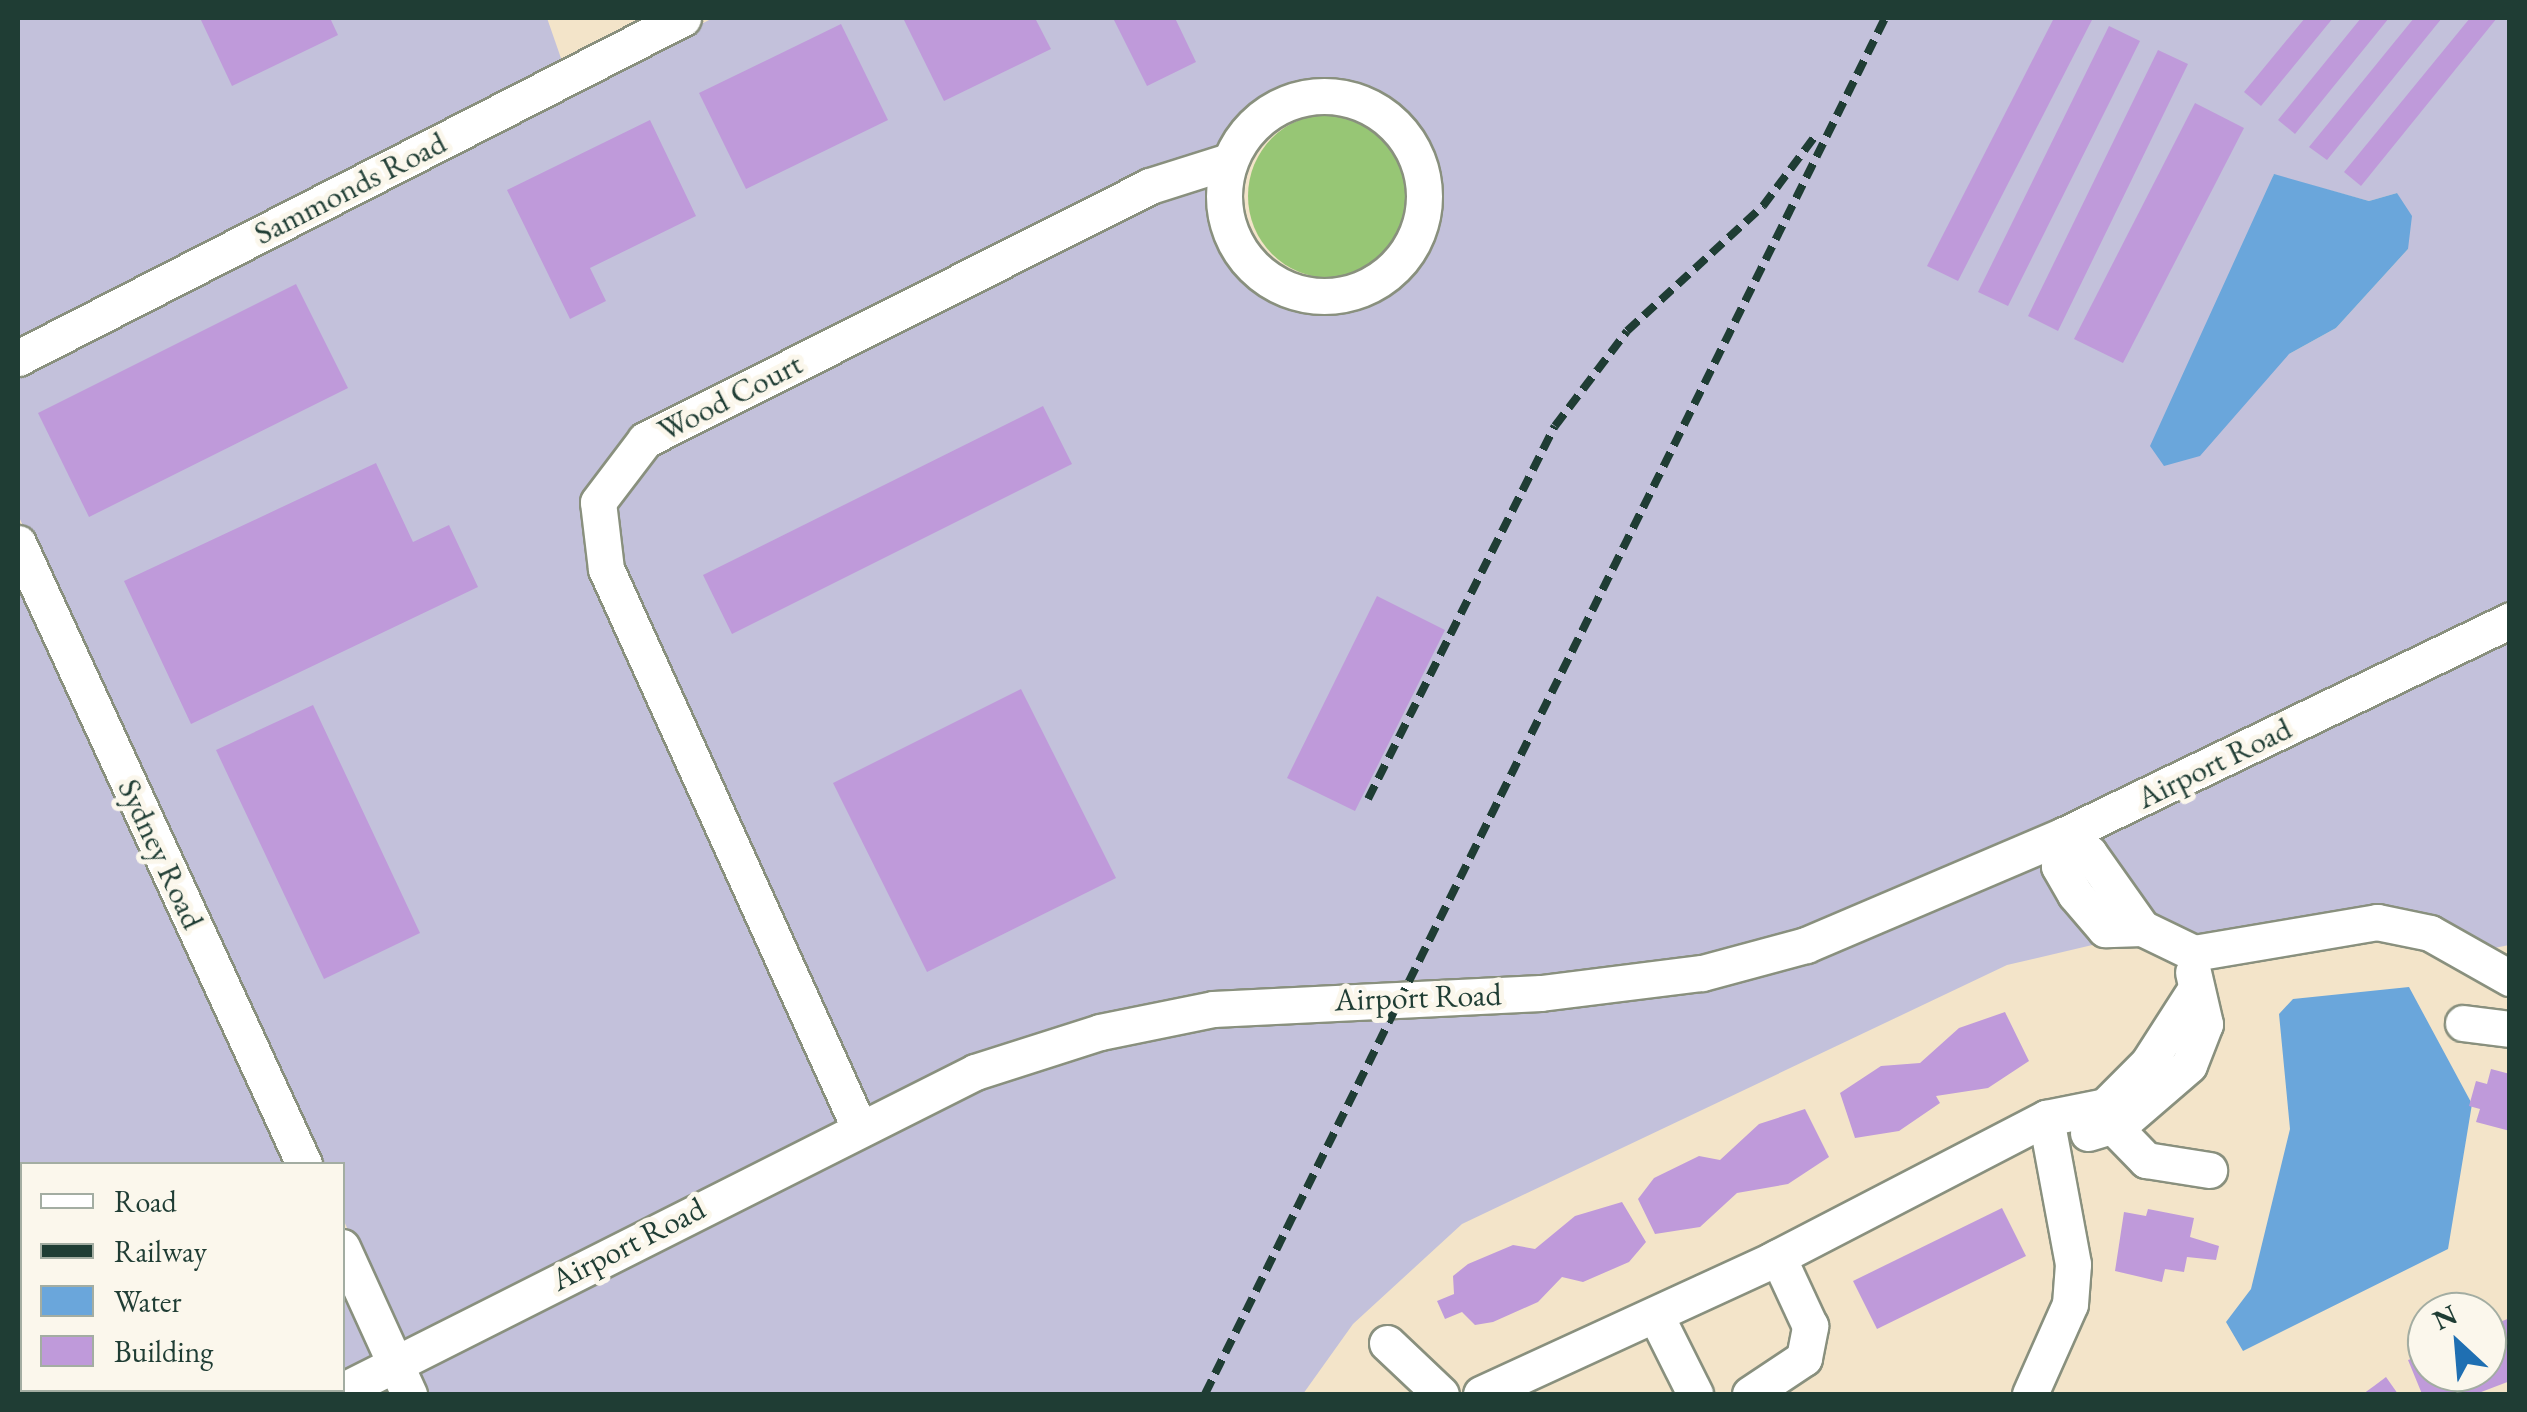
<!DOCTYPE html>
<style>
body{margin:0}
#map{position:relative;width:2527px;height:1412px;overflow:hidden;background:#f3e4c9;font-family:"EB Garamond",serif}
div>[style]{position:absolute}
.industrial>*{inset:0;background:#c3c1db}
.green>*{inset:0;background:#97c675}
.round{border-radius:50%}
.water>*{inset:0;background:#6aa6db}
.building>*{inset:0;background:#bf9ada}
.roads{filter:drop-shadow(2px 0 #89907e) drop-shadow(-2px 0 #89907e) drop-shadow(0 2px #89907e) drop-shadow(0 -2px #89907e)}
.minor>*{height:35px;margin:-17.5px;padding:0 17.5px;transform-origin:17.5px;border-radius:17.5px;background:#fff}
.minor>.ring{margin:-17.5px;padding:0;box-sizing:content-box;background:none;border:35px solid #fff;border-radius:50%}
.rail>*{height:8px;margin-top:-4px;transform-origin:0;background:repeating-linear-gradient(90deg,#1f3d34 0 15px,transparent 0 23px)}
span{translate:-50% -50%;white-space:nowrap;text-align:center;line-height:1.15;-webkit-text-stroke:10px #fbf7ec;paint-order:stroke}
.street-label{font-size:32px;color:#1f3d34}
.frame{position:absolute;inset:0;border:20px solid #1f3d34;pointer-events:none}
.legend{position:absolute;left:20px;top:1162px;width:325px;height:230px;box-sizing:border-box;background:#fbf7ec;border:2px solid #a3ada2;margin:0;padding:12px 18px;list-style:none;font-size:30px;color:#1f3d34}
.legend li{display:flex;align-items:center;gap:20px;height:50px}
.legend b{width:50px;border:2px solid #a3ada2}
.north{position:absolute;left:2407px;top:1292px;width:100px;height:100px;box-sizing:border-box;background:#fbf7ec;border:2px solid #a3ada2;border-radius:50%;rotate:334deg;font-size:28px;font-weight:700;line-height:40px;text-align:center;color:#1f3d34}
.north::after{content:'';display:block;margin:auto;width:35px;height:45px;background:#1f6fb2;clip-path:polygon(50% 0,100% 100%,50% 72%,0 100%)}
</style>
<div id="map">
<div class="industrial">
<i style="clip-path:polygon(18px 18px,547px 18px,563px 64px,18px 343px)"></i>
<i style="clip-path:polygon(evenodd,713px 18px,2509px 18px,2509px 605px,2058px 823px,1802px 932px,1699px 960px,1539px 980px,1210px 996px,970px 1059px,863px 1108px,618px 565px,610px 507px,652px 452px,1155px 198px,1213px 180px,1217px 234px,1261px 291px,1300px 308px,1374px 299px,1426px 247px,1435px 171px,1394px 107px,1331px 83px,1293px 87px,1261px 101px,1221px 150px,639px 428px,604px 463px,585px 500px,595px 572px,842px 1119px,401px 1346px,343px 1219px,342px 1164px,318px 1164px,18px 515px,18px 373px,713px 18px,2273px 175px,2369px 201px,2397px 193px,2408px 249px,2336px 328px,2289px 354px,2273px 175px)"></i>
<i style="clip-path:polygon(18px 571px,291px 1164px,22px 1164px,22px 1203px,18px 1193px)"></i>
<i style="clip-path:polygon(2509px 635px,2509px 945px,2485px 950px,2435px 922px,2194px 939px,2149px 918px,2089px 838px)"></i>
<i style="clip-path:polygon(2048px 857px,2105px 942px,2007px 965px,1462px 1224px,1353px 1324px,1303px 1394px,421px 1394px,412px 1371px,980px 1084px,1103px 1045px,1215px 1022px,1812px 957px)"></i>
<i style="clip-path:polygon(342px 1275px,380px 1357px,342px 1376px)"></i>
<i style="clip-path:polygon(109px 1390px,317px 1390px,307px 1394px)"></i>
</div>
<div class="green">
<i class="round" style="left:1248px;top:114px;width:164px;height:164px"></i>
</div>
<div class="water">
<i style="clip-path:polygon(2274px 174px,2369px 201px,2397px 193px,2412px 216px,2408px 249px,2336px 328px,2289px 354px,2200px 456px,2164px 466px,2150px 446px)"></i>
<i style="clip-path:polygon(2409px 987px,2472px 1104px,2448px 1249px,2243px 1351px,2226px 1322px,2251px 1289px,2290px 1129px,2279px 1014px,2293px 999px)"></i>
</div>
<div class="building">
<i style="clip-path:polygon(200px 18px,330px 18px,338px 35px,232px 86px)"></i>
<i style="clip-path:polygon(903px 18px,1035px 18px,1051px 49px,944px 101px)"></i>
<i style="clip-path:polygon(1113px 18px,1175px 18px,1196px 62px,1147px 86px)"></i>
<i style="clip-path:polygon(2054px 18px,2093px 18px,1958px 281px,1927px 266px)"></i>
<i style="clip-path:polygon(2305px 18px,2333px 18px,2261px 106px,2244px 92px)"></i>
<i style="clip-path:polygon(2361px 18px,2389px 18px,2295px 134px,2278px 120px)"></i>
<i style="clip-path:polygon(2414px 18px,2442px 18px,2327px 160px,2309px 147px)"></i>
<i style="clip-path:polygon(2470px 18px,2497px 18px,2361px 186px,2344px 172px)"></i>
<i style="clip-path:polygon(841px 24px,888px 120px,746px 189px,699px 93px)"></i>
<i style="clip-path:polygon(2109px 26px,2140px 41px,2008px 306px,1978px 292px)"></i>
<i style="clip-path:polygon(2158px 50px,2188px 64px,2058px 331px,2028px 316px)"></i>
<i style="clip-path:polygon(2195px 103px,2244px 128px,2123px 363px,2074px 339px)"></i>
<i style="clip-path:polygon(650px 120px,696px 216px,590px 268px,606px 301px,570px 319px,507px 190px)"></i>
<i style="clip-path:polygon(296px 284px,348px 388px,89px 517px,38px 413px)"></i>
<i style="clip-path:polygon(1043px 406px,1072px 464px,732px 634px,703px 575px)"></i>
<i style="clip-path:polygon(376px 463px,413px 542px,449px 525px,478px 587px,191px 724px,124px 581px)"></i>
<i style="clip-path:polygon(1377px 596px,1445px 630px,1355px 811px,1287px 778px)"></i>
<i style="clip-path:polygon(1021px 689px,1116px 878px,927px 972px,833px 783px)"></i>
<i style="clip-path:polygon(313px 705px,420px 933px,324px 979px,216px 750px)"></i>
<i style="clip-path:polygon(2005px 1012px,2029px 1061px,1988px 1088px,1936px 1096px,1940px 1103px,1899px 1131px,1855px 1138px,1840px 1093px,1881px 1066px,1920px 1063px,1959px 1028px)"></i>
<i style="clip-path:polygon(2491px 1069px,2510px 1074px,2510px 1131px,2476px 1122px,2480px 1109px,2469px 1106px,2476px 1081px,2487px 1084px)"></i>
<i style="clip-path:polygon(1805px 1109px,1829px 1157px,1788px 1184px,1737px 1193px,1700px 1227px,1655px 1234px,1638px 1199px,1654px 1178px,1699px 1156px,1720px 1160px,1759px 1124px)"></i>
<i style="clip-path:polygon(1622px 1202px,1646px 1242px,1629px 1262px,1583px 1282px,1562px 1277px,1538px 1302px,1493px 1322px,1475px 1325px,1462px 1312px,1445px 1319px,1437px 1301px,1454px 1294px,1453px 1276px,1468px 1264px,1513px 1245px,1535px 1249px,1575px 1216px)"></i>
<i style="clip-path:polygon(2002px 1208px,2026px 1256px,1877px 1329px,1853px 1281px)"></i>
<i style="clip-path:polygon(2148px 1209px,2194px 1218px,2190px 1237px,2219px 1246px,2216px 1260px,2187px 1257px,2184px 1272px,2165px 1269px,2162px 1282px,2115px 1271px,2124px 1212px,2146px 1216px)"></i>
<i style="clip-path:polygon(2510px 1318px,2510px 1381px,2476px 1394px,2422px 1394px,2408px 1360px,2427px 1353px,2427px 1372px,2487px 1372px,2487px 1327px)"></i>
<i style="clip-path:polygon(2386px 1377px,2398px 1394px,2363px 1394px,2374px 1386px)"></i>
</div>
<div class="roads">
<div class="minor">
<i class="ring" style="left:1224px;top:96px;width:165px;height:165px"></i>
<i style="left:18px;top:358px;width:747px;rotate:-27.08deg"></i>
<i style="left:18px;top:543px;width:684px;rotate:65.27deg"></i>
<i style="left:2064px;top:835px;width:31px;rotate:36deg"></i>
<i style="left:2089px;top:853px;width:92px;rotate:54.8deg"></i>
<i style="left:2142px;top:928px;width:37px;rotate:178deg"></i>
<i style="left:2105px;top:929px;width:46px;rotate:-130.6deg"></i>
<i style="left:2075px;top:894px;width:32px;rotate:-120deg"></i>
<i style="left:2059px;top:866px;width:31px;rotate:-81deg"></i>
<i style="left:2142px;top:928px;width:58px;rotate:25.7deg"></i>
<i style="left:2194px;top:953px;width:186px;rotate:-9.6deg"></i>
<i style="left:2377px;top:922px;width:54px;rotate:11.7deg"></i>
<i style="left:2430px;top:933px;width:92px;rotate:29.4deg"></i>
<i style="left:2463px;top:1023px;width:47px;rotate:7.3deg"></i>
<i style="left:858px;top:1125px;width:610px;rotate:-114.38deg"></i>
<i style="left:606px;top:569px;width:67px;rotate:-96.8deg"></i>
<i style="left:598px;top:502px;width:78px;rotate:-52.8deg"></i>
<i style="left:645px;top:440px;width:565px;rotate:-26.7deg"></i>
<i style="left:1150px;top:186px;width:83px;rotate:-17.6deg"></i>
<i style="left:2112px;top:1125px;width:49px;rotate:45.8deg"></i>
<i style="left:2146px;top:1160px;width:64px;rotate:9deg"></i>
<i style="left:2088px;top:1133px;width:37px;rotate:-17deg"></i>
<i style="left:2123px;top:1122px;width:87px;rotate:-40.8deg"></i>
<i style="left:2189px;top:1065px;width:44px;rotate:-68.7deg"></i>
<i style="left:2205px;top:1024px;width:53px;rotate:-103deg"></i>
<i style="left:342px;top:1247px;width:162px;rotate:65.5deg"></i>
<i style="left:1656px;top:1316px;width:87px;rotate:63.4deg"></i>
<i style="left:1387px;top:1343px;width:74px;rotate:43.4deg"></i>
<i style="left:336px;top:1394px;width:716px;rotate:-26.74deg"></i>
<i style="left:975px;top:1072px;width:131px;rotate:-17.7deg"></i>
<i style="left:1100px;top:1032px;width:115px;rotate:-11.5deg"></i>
<i style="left:1213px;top:1009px;width:328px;rotate:-2.8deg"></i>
<i style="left:1541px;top:993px;width:162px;rotate:-7.1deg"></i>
<i style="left:1702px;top:973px;width:108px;rotate:-15.1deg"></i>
<i style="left:1806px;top:945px;width:280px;rotate:-23.1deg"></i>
<i style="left:2064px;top:835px;width:495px;rotate:-25.7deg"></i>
<i style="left:1481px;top:1394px;width:320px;rotate:-24.7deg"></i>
<i style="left:1772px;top:1260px;width:309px;rotate:-27.4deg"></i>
<i style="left:2046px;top:1118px;width:60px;rotate:-11.5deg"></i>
<i style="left:2105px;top:1106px;width:61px;rotate:-45deg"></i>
<i style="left:2148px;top:1063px;width:83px;rotate:-57.3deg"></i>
<i style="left:1750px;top:1394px;width:65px;rotate:-33.7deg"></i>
<i style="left:1804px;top:1358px;width:33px;rotate:-79deg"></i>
<i style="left:1810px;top:1326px;width:76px;rotate:-114.9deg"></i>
<i style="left:2030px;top:1394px;width:98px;rotate:-66deg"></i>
<i style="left:2070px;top:1304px;width:40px;rotate:-85.7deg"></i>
<i style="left:2073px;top:1264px;width:148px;rotate:-100.5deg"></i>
</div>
</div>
<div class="rail">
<i style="left:1368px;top:799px;width:417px;rotate:-63.4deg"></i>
<i style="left:1555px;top:426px;width:119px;rotate:-52.8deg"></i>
<i style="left:1627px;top:331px;width:185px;rotate:-42.6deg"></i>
<i style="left:1763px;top:206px;width:89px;rotate:-53.3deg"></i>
<i style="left:1205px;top:1394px;width:1535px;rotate:-63.7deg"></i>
</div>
<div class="street-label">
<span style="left:350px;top:188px;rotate:-27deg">Sammonds Road</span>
<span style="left:730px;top:397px;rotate:-27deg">Wood Court</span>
<span style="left:2214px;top:763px;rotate:-26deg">Airport Road</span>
<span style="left:161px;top:854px;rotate:65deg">Sydney Road</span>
<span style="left:1418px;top:997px;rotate:-2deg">Airport Road</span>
<span style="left:628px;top:1244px;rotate:-27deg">Airport Road</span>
</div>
<div class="frame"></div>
<ul class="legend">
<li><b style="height:12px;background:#fff"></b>Road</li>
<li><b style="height:12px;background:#1f3d34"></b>Railway</li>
<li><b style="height:28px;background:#6aa6db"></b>Water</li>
<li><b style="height:28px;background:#bf9ada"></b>Building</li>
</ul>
<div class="north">N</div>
</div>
